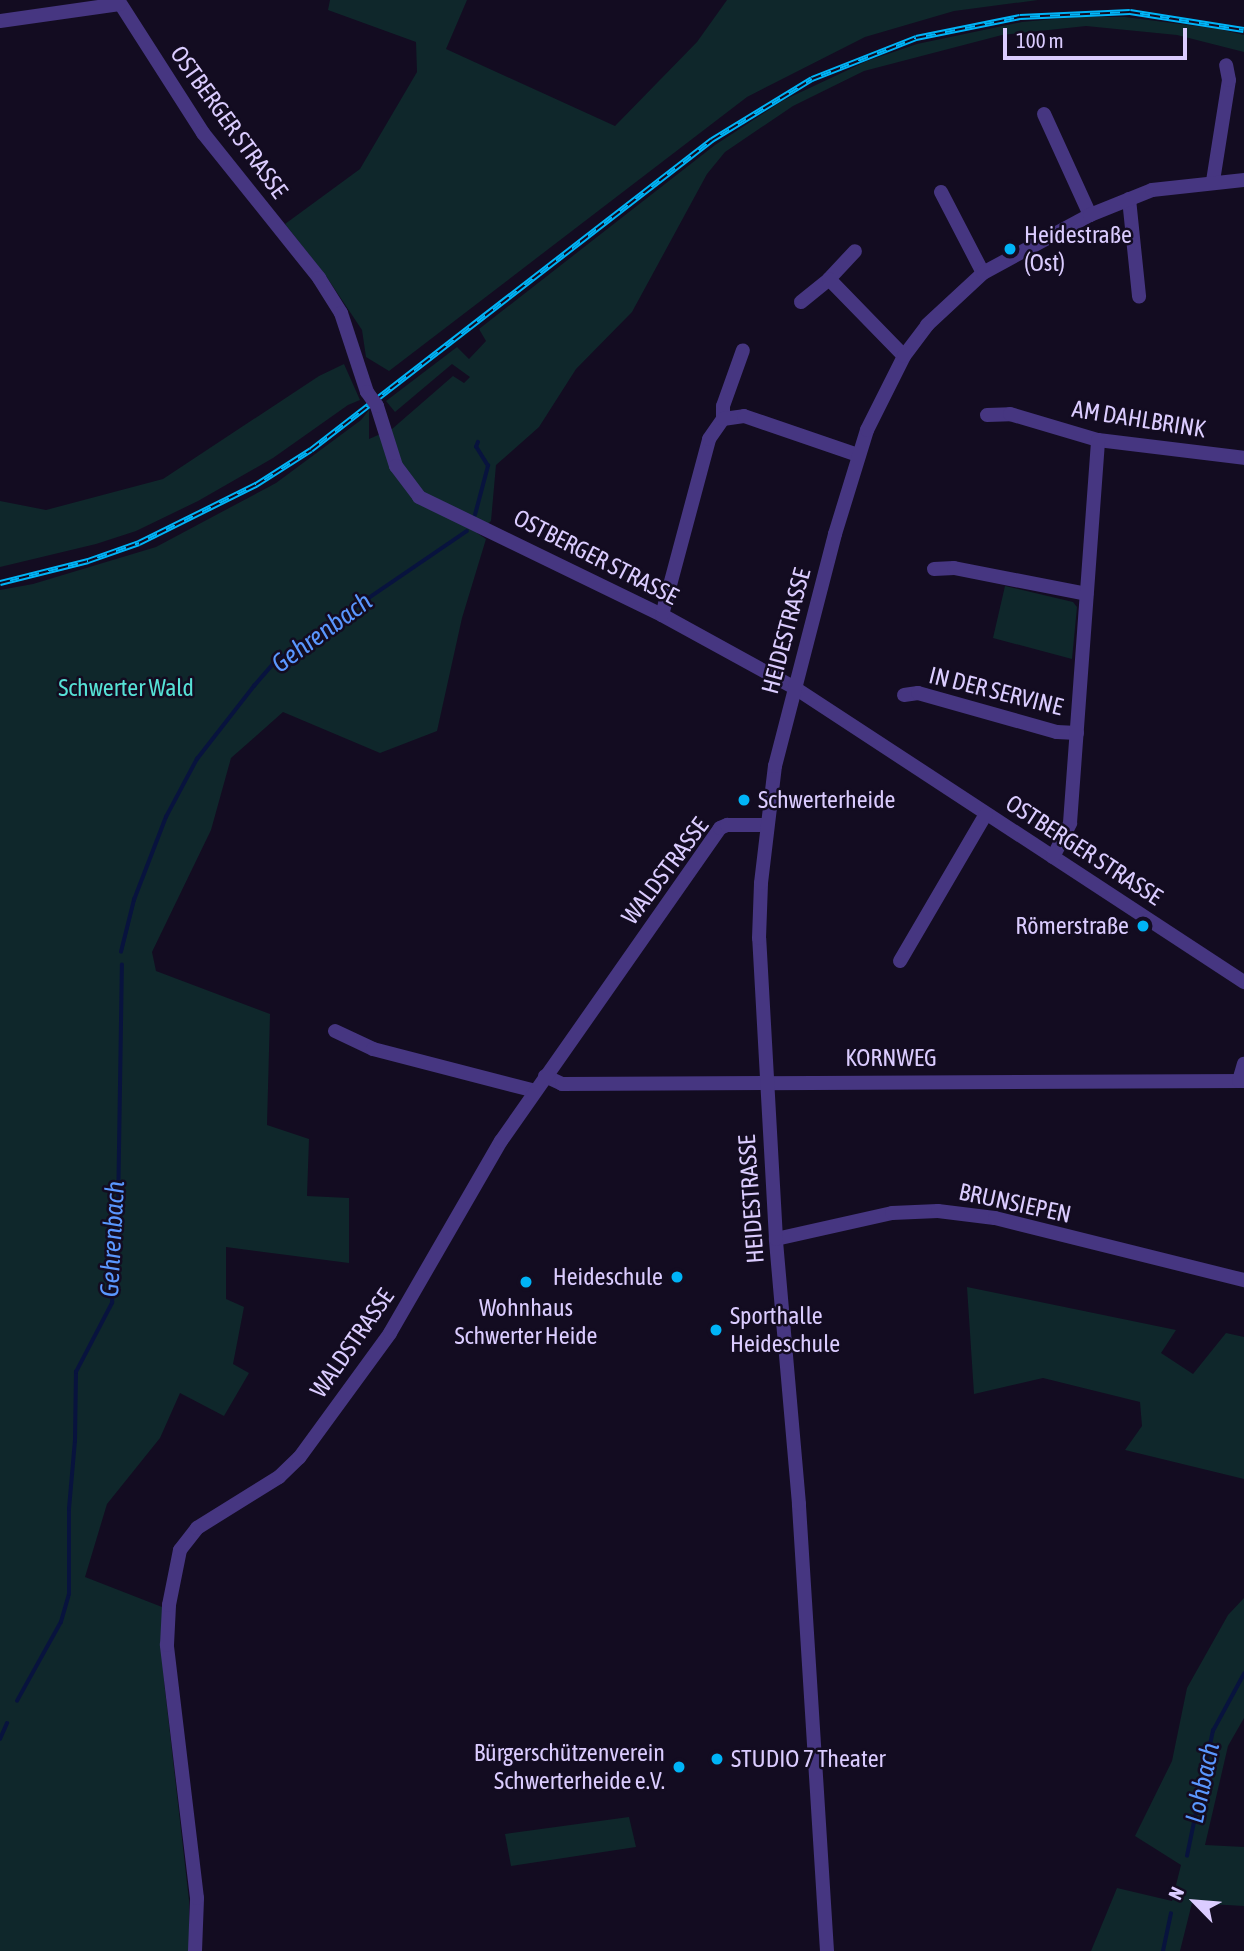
<!DOCTYPE html>
<meta charset="utf-8">
<style>
body{margin:0}
#map{position:relative;width:1244px;height:1951px;overflow:hidden;background:#130c21;font-family:"Asap Condensed",sans-serif}
div>[style]{position:absolute}
.green>*{inset:0;background:#0f272b}
.stream>*{height:3.5px;margin:-1.75px;padding:0 1.75px;transform-origin:1.75px;border-radius:1.75px;background:#08133e}
.street>*{height:14px;margin:-7px;padding:0 7px;transform-origin:7px;border-radius:7px;background:#463681}
.rail>*{height:6px;margin-top:-3px;transform-origin:0;background:repeating-linear-gradient(90deg,#130c21 0 10px,#00b4f7 0 20px);box-sizing:border-box;border-block:2px solid #00b4f7}
.street-bridge>*{height:14px;margin:-7px;padding:0 7px;transform-origin:7px;border-radius:7px;background:#463681}
.dots>*{width:19px;height:19px;translate:-50% -50%;box-sizing:border-box;border:4px solid #130c21;border-radius:50%}
span{translate:-50% -50%;white-space:nowrap;text-align:center;line-height:1.15;-webkit-text-stroke:5px #130c21;paint-order:stroke}
.street-label{font-size:24px;color:#dbccff}
.poi-label{font-size:24px;color:#dbccff}
.left{translate:0 -50%;text-align:left}
.right{translate:-100% -50%;text-align:right}
.park-label{font-size:24px;color:#56e1d6}
.water-label{font-size:26px;color:#5a97ff;font-style:italic}
.north{position:absolute;left:1160px;top:1867px;width:70px;height:70px;-webkit-text-stroke:5px #130c21;paint-order:stroke;rotate:295deg;font-size:19px;font-weight:700;line-height:28px;text-align:center;color:#dbccff}
.north::after{content:'';display:block;margin:auto;width:24px;height:32px;background:#dbccff;clip-path:polygon(50% 0,100% 100%,50% 72%,0 100%)}
.scale{position:absolute;left:1003px;top:28px;width:184px;height:32px;box-sizing:border-box;border:4px solid #dbccff;border-top:0;padding-left:9px;font-size:21px;line-height:24px;white-space:nowrap;color:#dbccff;-webkit-text-stroke:5px #130c21;paint-order:stroke}
</style>
<div id="map">
<div class="green">
<i style="clip-path:polygon(330px 0,467px 0,446px 49px,615px 126px,697px 42px,727px 0,1038px 0,954px 11px,865px 37px,747px 97px,389px 371px,366px 357px,362px 330px,326px 276px,285px 224px,360px 169px,417px 72px,416px 42px,328px 10px)"></i>
<i style="clip-path:polygon(1076px 17px,1125px 17px,1219px 29px,1244px 35px,1244px 52px,1177px 35px,1086px 26px,1002px 35px,864px 71px,793px 106px,725px 152px,707px 174px,632px 312px,576px 369px,539px 427px,496px 465px,491px 521px,477px 533px,486px 539px,462px 618px,437px 731px,380px 753px,283px 712px,231px 758px,211px 830px,152px 952px,156px 971px,270px 1014px,267px 1125px,309px 1139px,307px 1196px,349px 1198px,349px 1263px,226px 1247px,226px 1299px,244px 1307px,233px 1364px,249px 1373px,224px 1416px,180px 1393px,160px 1438px,107px 1504px,85px 1577px,162px 1607px,164px 1681px,189px 1900px,189px 1951px,0 1951px,0 590px,33px 584px,156px 547px,276px 483px,361px 420px,369px 410px,369px 439px,392px 429px,453px 376px,464px 383px,470px 377px,452px 364px,395px 412px,386px 401px,457px 347px,469px 359px,486px 341px,479px 329px,715px 145px,784px 100px,867px 61px,917px 44px,1022px 22px)"></i>
<i style="clip-path:polygon(344px 364px,360px 400px,348px 405px,273px 458px,198px 501px,136px 531px,96px 544px,0 567px,0 501px,46px 510px,163px 479px,319px 376px)"></i>
<i style="clip-path:polygon(1005px 586px,1073px 602px,1077px 607px,1072px 659px,993px 638px)"></i>
<i style="clip-path:polygon(967px 1287px,1176px 1330px,1161px 1353px,1193px 1374px,1226px 1333px,1244px 1337px,1244px 1479px,1125px 1450px,1142px 1426px,1140px 1402px,1043px 1378px,974px 1394px)"></i>
<i style="clip-path:polygon(1244px 1598px,1244px 1718px,1228px 1746px,1205px 1845px,1244px 1847px,1244px 1906px,1192px 1903px,1180px 1951px,1091px 1951px,1117px 1888px,1172px 1901px,1181px 1865px,1135px 1836px,1172px 1761px,1187px 1688px,1228px 1615px)"></i>
<i style="clip-path:polygon(629px 1817px,636px 1847px,511px 1866px,505px 1834px)"></i>
</div>
<div class="stream">
<i style="left:475px;top:515px;width:51px;rotate:-75.1deg"></i>
<i style="left:488px;top:466px;width:22px;rotate:-122deg"></i>
<i style="left:476px;top:447px;width:5px;rotate:-68deg"></i>
<i style="left:121px;top:952px;width:54px;rotate:-76deg"></i>
<i style="left:134px;top:900px;width:89px;rotate:-68.9deg"></i>
<i style="left:166px;top:817px;width:66px;rotate:-61.9deg"></i>
<i style="left:197px;top:759px;width:93px;rotate:-52deg"></i>
<i style="left:254px;top:686px;width:32px;rotate:-49deg"></i>
<i style="left:275px;top:662px;width:232px;rotate:-34.3deg"></i>
<i style="left:17px;top:1701px;width:90px;rotate:-60.9deg"></i>
<i style="left:61px;top:1622px;width:29px;rotate:-74deg"></i>
<i style="left:69px;top:1594px;width:85px;rotate:-90deg"></i>
<i style="left:69px;top:1509px;width:68px;rotate:-85deg"></i>
<i style="left:75px;top:1441px;width:69px;rotate:-89.2deg"></i>
<i style="left:76px;top:1372px;width:78px;rotate:-62.4deg"></i>
<i style="left:112px;top:1303px;width:90px;rotate:-86.2deg"></i>
<i style="left:118px;top:1213px;width:248px;rotate:-89.1deg"></i>
<i style="left:0;top:1739px;width:17px;rotate:-66deg"></i>
<i style="left:1187px;top:1856px;width:128px;rotate:-78.3deg"></i>
<i style="left:1213px;top:1731px;width:65px;rotate:-61.5deg"></i>
<i style="left:1163px;top:1951px;width:38px;rotate:-78deg"></i>
</div>
<div class="street">
<i style="left:118px;top:0;width:158px;rotate:57.4deg"></i>
<i style="left:203px;top:133px;width:186px;rotate:51.3deg"></i>
<i style="left:319px;top:278px;width:41px;rotate:57.8deg"></i>
<i style="left:341px;top:313px;width:83px;rotate:71.8deg"></i>
<i style="left:0;top:21px;width:121px;rotate:-8.1deg"></i>
<i style="left:1044px;top:114px;width:111px;rotate:65.5deg"></i>
<i style="left:1213px;top:181px;width:102px;rotate:-81deg"></i>
<i style="left:1229px;top:80px;width:15px;rotate:-101deg"></i>
<i style="left:941px;top:192px;width:91px;rotate:62.6deg"></i>
<i style="left:1129px;top:199px;width:98px;rotate:84.1deg"></i>
<i style="left:829px;top:279px;width:38px;rotate:-47deg"></i>
<i style="left:801px;top:302px;width:36px;rotate:-39deg"></i>
<i style="left:829px;top:279px;width:107px;rotate:45.8deg"></i>
<i style="left:377px;top:406px;width:63px;rotate:72.4deg"></i>
<i style="left:396px;top:466px;width:39px;rotate:53deg"></i>
<i style="left:419px;top:497px;width:270px;rotate:25.9deg"></i>
<i style="left:662px;top:615px;width:152px;rotate:28.8deg"></i>
<i style="left:795px;top:688px;width:537px;rotate:33.22deg"></i>
<i style="left:987px;top:415px;width:23px;rotate:-2deg"></i>
<i style="left:1010px;top:414px;width:92px;rotate:16.5deg"></i>
<i style="left:1098px;top:440px;width:147px;rotate:7deg"></i>
<i style="left:723px;top:419px;width:13px;rotate:-90deg"></i>
<i style="left:723px;top:406px;width:59px;rotate:-70.3deg"></i>
<i style="left:934px;top:569px;width:20px;rotate:-3deg"></i>
<i style="left:954px;top:568px;width:135px;rotate:11.1deg"></i>
<i style="left:662px;top:615px;width:182px;rotate:-75deg"></i>
<i style="left:709px;top:439px;width:24px;rotate:-55deg"></i>
<i style="left:723px;top:419px;width:21px;rotate:-8deg"></i>
<i style="left:744px;top:416px;width:120px;rotate:18.9deg"></i>
<i style="left:904px;top:695px;width:14px;rotate:-8deg"></i>
<i style="left:918px;top:693px;width:144px;rotate:15.7deg"></i>
<i style="left:1057px;top:732px;width:20px;rotate:3deg"></i>
<i style="left:1053px;top:857px;width:38px;rotate:-63deg"></i>
<i style="left:1070px;top:823px;width:384px;rotate:-85.8deg"></i>
<i style="left:900px;top:961px;width:170px;rotate:-59.7deg"></i>
<i style="left:335px;top:1031px;width:42px;rotate:25.3deg"></i>
<i style="left:373px;top:1049px;width:167px;rotate:14.5deg"></i>
<i style="left:545px;top:1076px;width:19px;rotate:25deg"></i>
<i style="left:562px;top:1084px;width:682px;rotate:-0.25deg"></i>
<i style="left:1239px;top:1081px;width:18px;rotate:-74deg"></i>
<i style="left:776px;top:1239px;width:119px;rotate:-12.6deg"></i>
<i style="left:892px;top:1213px;width:46px;rotate:-2.5deg"></i>
<i style="left:938px;top:1211px;width:57px;rotate:7deg"></i>
<i style="left:995px;top:1218px;width:257px;rotate:14deg"></i>
<i style="left:195px;top:1951px;width:53px;rotate:-87.8deg"></i>
<i style="left:197px;top:1898px;width:255px;rotate:-96.8deg"></i>
<i style="left:167px;top:1645px;width:40px;rotate:-87.1deg"></i>
<i style="left:169px;top:1605px;width:56px;rotate:-78.7deg"></i>
<i style="left:180px;top:1550px;width:28px;rotate:-52deg"></i>
<i style="left:197px;top:1528px;width:97px;rotate:-31.9deg"></i>
<i style="left:279px;top:1477px;width:28px;rotate:-44deg"></i>
<i style="left:299px;top:1458px;width:155px;rotate:-53.9deg"></i>
<i style="left:390px;top:1333px;width:222px;rotate:-60deg"></i>
<i style="left:501px;top:1141px;width:382px;rotate:-55deg"></i>
<i style="left:720px;top:828px;width:8px;rotate:-23deg"></i>
<i style="left:727px;top:825px;width:39px"></i>
<i style="left:827px;top:1951px;width:448px;rotate:-93.6deg"></i>
<i style="left:799px;top:1504px;width:266px;rotate:-95deg"></i>
<i style="left:776px;top:1239px;width:301px;rotate:-93.2deg"></i>
<i style="left:759px;top:938px;width:55px;rotate:-87.9deg"></i>
<i style="left:761px;top:883px;width:118px;rotate:-83.2deg"></i>
<i style="left:775px;top:766px;width:240px;rotate:-75.5deg"></i>
<i style="left:835px;top:534px;width:109px;rotate:-72.9deg"></i>
<i style="left:867px;top:430px;width:83px;rotate:-63.4deg"></i>
<i style="left:904px;top:356px;width:39px;rotate:-53deg"></i>
<i style="left:927px;top:325px;width:76px;rotate:-42.9deg"></i>
<i style="left:983px;top:273px;width:122px;rotate:-28.5deg"></i>
<i style="left:1090px;top:215px;width:67px;rotate:-22deg"></i>
<i style="left:1152px;top:190px;width:93px;rotate:-6.2deg"></i>
</div>
<div class="rail">
<i style="left:0;top:583px;width:91px;rotate:-14deg"></i>
<i style="left:88px;top:561px;width:54px;rotate:-19.4deg"></i>
<i style="left:139px;top:543px;width:131px;rotate:-26.4deg"></i>
<i style="left:256px;top:485px;width:65px;rotate:-32.5deg"></i>
<i style="left:311px;top:450px;width:507px;rotate:-37.71deg"></i>
<i style="left:712px;top:140px;width:117px;rotate:-31.4deg"></i>
<i style="left:812px;top:79px;width:112px;rotate:-21.5deg"></i>
<i style="left:916px;top:38px;width:106px;rotate:-11.4deg"></i>
<i style="left:1020px;top:17px;width:110px;rotate:-2.6deg"></i>
<i style="left:1130px;top:12px;width:115px;rotate:9deg"></i>
</div>
<div class="street-bridge">
<i style="left:367px;top:392px;width:17px;rotate:54deg"></i>
</div>
<div class="dots">
<i style="left:1010px;top:249px;background:#00b4f7"></i>
<i style="left:744px;top:800px;background:#00b4f7"></i>
<i style="left:1143px;top:926px;background:#00b4f7"></i>
<i style="left:677px;top:1277px;background:#00b4f7"></i>
<i style="left:526px;top:1282px;background:#00b4f7"></i>
<i style="left:716px;top:1330px;background:#00b4f7"></i>
<i style="left:717px;top:1759px;background:#00b4f7"></i>
<i style="left:679px;top:1767px;background:#00b4f7"></i>
</div>
<div class="street-label">
<span style="left:229px;top:122px;rotate:54deg">OSTBERGER STRASSE</span>
<span style="left:1139px;top:419px;rotate:9deg">AM DAHLBRINK</span>
<span style="left:596px;top:557px;rotate:27deg">OSTBERGER STRASSE</span>
<span style="left:786px;top:631px;rotate:-75deg">HEIDESTRASSE</span>
<span style="left:996px;top:691px;rotate:14deg">IN DER SERVINE</span>
<span style="left:1084px;top:850px;rotate:33deg">OSTBERGER STRASSE</span>
<span style="left:665px;top:871px;rotate:-53deg">WALDSTRASSE</span>
<span style="left:891px;top:1058px">KORNWEG</span>
<span style="left:751px;top:1199px;rotate:-94deg">HEIDESTRASSE</span>
<span style="left:1015px;top:1203px;rotate:12deg">BRUNSIEPEN</span>
<span style="left:352px;top:1343px;rotate:-55deg">WALDSTRASSE</span>
</div>
<div class="poi-label">
<span class="left" style="left:1024px;top:249px">Heidestraße<br>(Ost)</span>
<span class="left" style="left:758px;top:800px">Schwerterheide</span>
<span class="right" style="left:1129px;top:926px">Römerstraße</span>
<span class="right" style="left:663px;top:1277px">Heideschule</span>
<span style="left:526px;top:1322px">Wohnhaus<br>Schwerter Heide</span>
<span class="left" style="left:730px;top:1330px">Sporthalle<br>Heideschule</span>
<span class="right" style="left:665px;top:1767px">Bürgerschützenverein<br>Schwerterheide e.V.</span>
<span class="left" style="left:731px;top:1759px">STUDIO 7 Theater</span>
</div>
<div class="park-label">
<span style="left:126px;top:688px">Schwerter Wald</span>
</div>
<div class="water-label">
<span style="left:322px;top:633px;rotate:-36deg">Gehrenbach</span>
<span style="left:113px;top:1239px;rotate:-87deg">Gehrenbach</span>
<span style="left:1203px;top:1783px;rotate:-78deg">Lohbach</span>
</div>
<div class="north">N</div>
<div class="scale">100 m</div>
</div>
